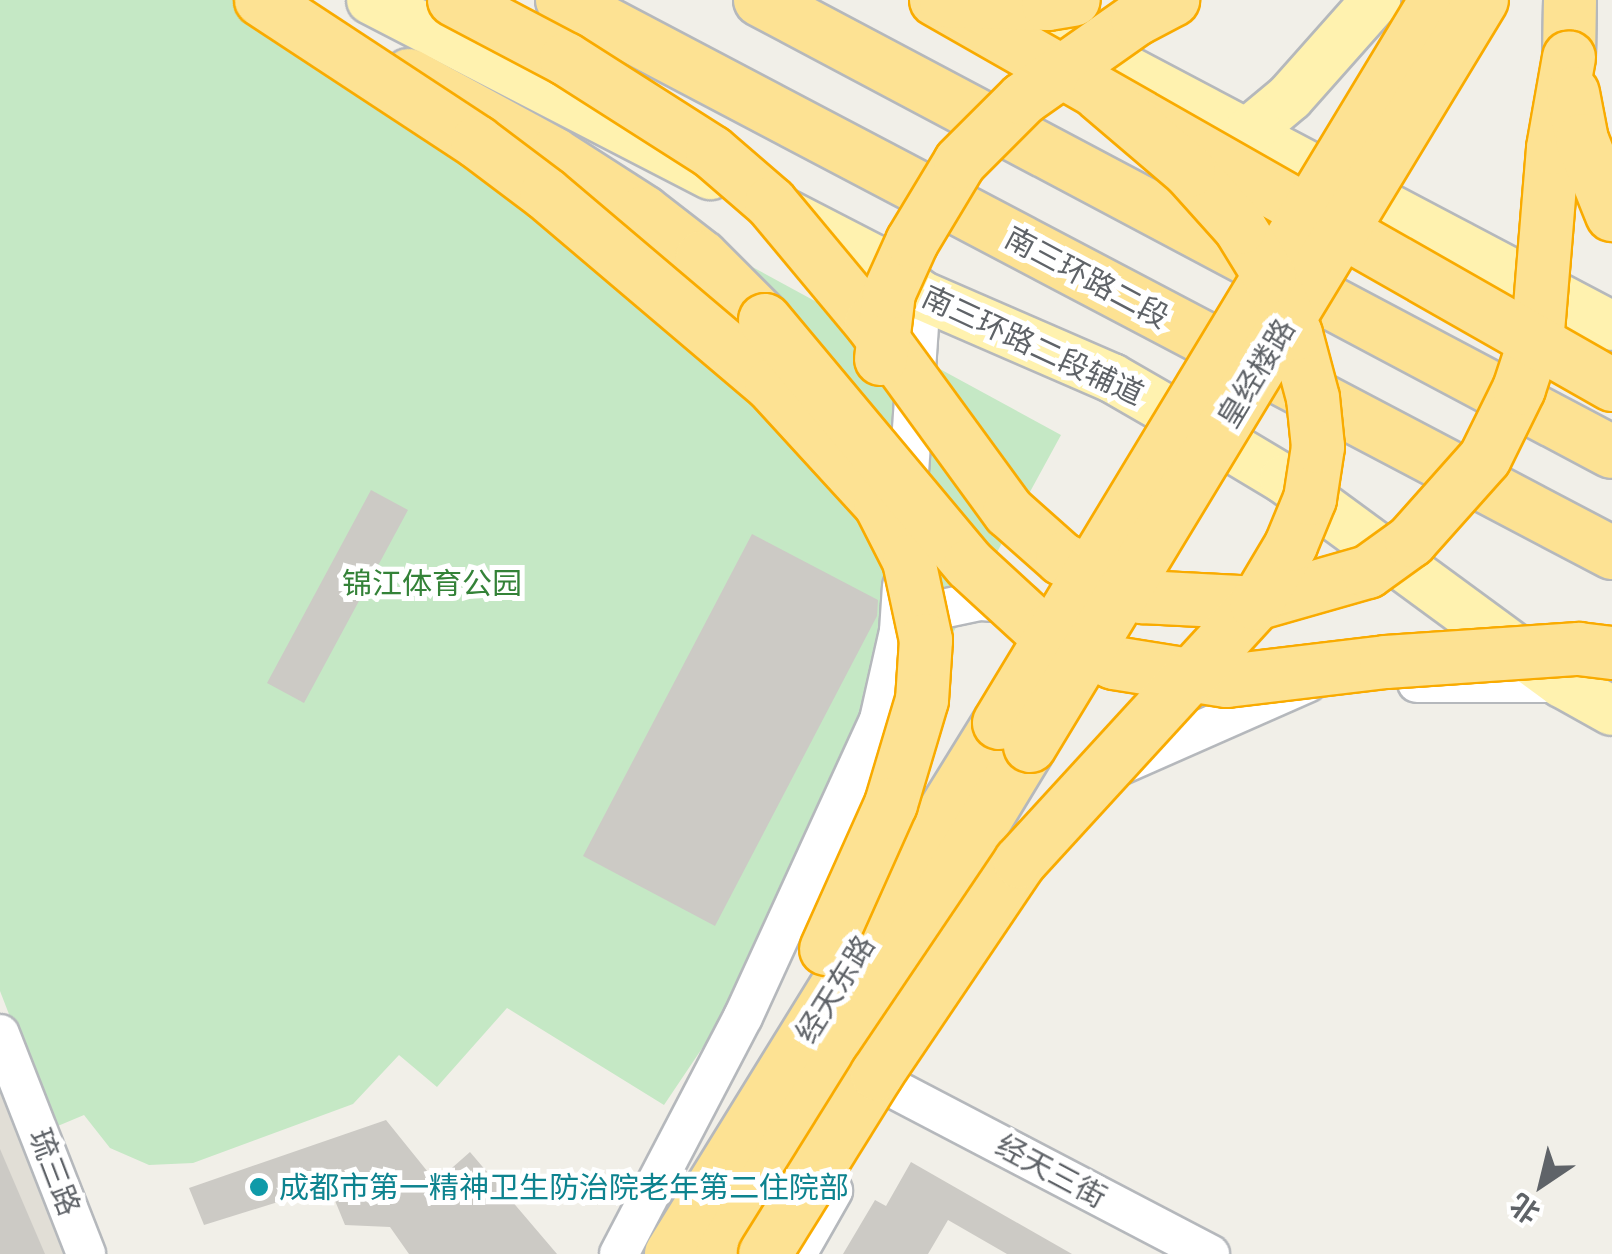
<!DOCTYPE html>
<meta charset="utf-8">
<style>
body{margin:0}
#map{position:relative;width:1612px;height:1254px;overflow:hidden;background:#f1efe8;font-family:"Public Sans","Noto Sans SC",sans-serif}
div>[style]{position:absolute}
.education>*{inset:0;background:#e1ded6}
.green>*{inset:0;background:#c5e8c5}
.building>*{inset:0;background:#cccac5}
.roads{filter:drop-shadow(2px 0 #b5b8bc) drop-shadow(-2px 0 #b5b8bc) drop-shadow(0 2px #b5b8bc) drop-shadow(0 -2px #b5b8bc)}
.minor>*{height:38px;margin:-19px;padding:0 19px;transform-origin:19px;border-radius:19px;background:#fff}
.major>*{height:48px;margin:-24px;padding:0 24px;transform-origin:24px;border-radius:24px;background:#fff2af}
.highway>*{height:52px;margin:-26px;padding:0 26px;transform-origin:26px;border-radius:26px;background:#fde293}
.bridges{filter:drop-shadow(2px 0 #f9ab00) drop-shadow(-2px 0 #f9ab00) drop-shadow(0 2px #f9ab00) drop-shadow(0 -2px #f9ab00)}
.highway-bridge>*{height:52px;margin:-26px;padding:0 26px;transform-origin:26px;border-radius:26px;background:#fde293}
.dots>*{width:28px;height:28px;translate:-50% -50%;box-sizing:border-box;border:5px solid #fff;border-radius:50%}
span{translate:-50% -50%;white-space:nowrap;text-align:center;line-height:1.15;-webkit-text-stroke:10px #fff;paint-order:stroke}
.street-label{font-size:30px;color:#5f6368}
.park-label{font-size:30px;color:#348238}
.culture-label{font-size:30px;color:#0d838f}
.left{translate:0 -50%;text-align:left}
.north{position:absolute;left:1492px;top:1134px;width:100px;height:100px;-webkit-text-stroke:8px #fff;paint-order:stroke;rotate:215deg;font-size:28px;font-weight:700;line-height:40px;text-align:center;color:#5f6368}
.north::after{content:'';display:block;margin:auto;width:35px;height:45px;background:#5f6368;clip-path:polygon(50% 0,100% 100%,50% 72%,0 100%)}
</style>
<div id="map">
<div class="education">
<i style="clip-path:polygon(0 1088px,70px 1254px,0 1254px)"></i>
</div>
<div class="green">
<i style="clip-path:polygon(0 0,262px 0,1061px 435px,832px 855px,664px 1105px,507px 1008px,437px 1087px,399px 1055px,353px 1104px,193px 1163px,149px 1165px,110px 1148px,84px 1115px,53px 1128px,0 991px)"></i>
</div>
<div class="building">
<i style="clip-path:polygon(371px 490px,408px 510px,304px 703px,267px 683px)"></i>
<i style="clip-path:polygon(752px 534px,878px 600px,877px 616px,715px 926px,583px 856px)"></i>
<i style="clip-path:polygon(386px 1120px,436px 1182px,470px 1152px,557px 1254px,409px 1254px,390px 1227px,345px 1225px,329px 1186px,204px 1225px,189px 1188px)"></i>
<i style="clip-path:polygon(0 1149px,45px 1254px,0 1254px)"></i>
<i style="clip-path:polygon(911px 1162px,1072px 1254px,1007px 1254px,948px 1220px,928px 1254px,843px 1254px,875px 1200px,886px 1206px)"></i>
</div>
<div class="roads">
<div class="minor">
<i style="left:907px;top:502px;width:207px;rotate:-86.1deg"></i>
<i style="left:903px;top:629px;width:44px;rotate:-27.1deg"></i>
<i style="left:942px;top:609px;width:40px;rotate:-12deg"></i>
<i style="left:981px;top:601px;width:42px;rotate:4.1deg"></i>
<i style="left:1417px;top:683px;width:145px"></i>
<i style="left:1119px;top:766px;width:206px;rotate:-23.8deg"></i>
<i style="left:0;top:1034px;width:236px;rotate:68.6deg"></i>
<i style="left:892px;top:1088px;width:359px;rotate:27.6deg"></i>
<i style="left:619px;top:1254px;width:267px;rotate:-62.4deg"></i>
<i style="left:743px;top:1017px;width:327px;rotate:-65.4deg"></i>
<i style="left:879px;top:720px;width:91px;rotate:-77.3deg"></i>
<i style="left:899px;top:631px;width:45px;rotate:-86.2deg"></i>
<i style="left:797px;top:1254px;width:73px;rotate:-60.3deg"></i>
</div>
<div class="major">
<i style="left:371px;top:0;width:382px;rotate:27.3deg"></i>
<i style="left:996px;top:1px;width:696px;rotate:27.82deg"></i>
<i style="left:1247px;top:133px;width:56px;rotate:-39.9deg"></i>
<i style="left:1290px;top:97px;width:130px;rotate:-48.4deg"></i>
<i style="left:779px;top:210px;width:109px;rotate:27.3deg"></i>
<i style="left:876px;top:260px;width:57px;rotate:37.9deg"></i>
<i style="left:921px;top:295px;width:208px;rotate:23.5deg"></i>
<i style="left:1112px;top:378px;width:98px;rotate:30deg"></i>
<i style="left:1197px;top:427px;width:101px;rotate:30.9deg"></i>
<i style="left:1284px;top:479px;width:345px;rotate:36.3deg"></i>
<i style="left:1562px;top:683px;width:57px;rotate:29.2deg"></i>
</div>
<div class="highway">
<i style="left:562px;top:0;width:1187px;rotate:27.77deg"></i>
<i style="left:760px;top:0;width:964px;rotate:27.95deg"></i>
<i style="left:1569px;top:57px;width:57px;rotate:-89deg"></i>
<i style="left:409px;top:75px;width:165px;rotate:28.6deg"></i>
<i style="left:554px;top:154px;width:107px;rotate:32.8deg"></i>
<i style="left:644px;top:212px;width:73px;rotate:37.8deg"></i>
<i style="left:702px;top:257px;width:89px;rotate:45deg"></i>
<i style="left:671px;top:1254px;width:624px;rotate:-58.3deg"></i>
<i style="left:722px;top:1254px;width:594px;rotate:-58.77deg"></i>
</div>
</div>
<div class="bridges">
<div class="highway-bridge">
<i style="left:261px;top:0;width:258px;rotate:33.3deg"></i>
<i style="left:477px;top:142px;width:86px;rotate:37deg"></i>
<i style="left:546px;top:194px;width:295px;rotate:40.3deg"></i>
<i style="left:771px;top:385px;width:161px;rotate:47.5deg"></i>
<i style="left:880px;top:504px;width:64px;rotate:63deg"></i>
<i style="left:909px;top:561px;width:81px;rotate:77.9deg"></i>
<i style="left:926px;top:640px;width:60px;rotate:93.8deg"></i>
<i style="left:922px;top:700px;width:109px;rotate:106.6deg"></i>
<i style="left:891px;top:804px;width:159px;rotate:114.1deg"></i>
<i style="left:454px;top:0;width:127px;rotate:27.8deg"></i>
<i style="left:566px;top:59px;width:173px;rotate:32.5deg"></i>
<i style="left:712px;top:152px;width:78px;rotate:40.8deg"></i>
<i style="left:771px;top:203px;width:156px;rotate:50.2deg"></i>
<i style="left:871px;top:323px;width:234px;rotate:53.9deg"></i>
<i style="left:1009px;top:512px;width:71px;rotate:41.6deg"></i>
<i style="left:1062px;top:559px;width:89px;rotate:25.4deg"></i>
<i style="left:1142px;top:597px;width:117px;rotate:2.9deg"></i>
<i style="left:1259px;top:603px;width:113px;rotate:-15.9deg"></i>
<i style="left:1368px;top:572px;width:53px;rotate:-35.8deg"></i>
<i style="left:1411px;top:541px;width:111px;rotate:-48.3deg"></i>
<i style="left:1485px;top:458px;width:77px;rotate:-63.8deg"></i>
<i style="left:1519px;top:389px;width:61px;rotate:-71.9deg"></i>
<i style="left:1538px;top:331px;width:184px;rotate:-85.3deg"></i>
<i style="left:1553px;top:148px;width:92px;rotate:-80deg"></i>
<i style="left:936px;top:0;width:778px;rotate:29.66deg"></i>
<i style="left:946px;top:1px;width:102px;rotate:1.7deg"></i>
<i style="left:1048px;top:4px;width:26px;rotate:-9deg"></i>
<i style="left:1573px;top:93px;width:48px;rotate:79.2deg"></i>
<i style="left:1582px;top:140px;width:81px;rotate:68.2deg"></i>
<i style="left:765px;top:320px;width:319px;rotate:50.1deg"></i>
<i style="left:970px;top:565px;width:100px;rotate:42.6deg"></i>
<i style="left:1044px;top:633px;width:76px;rotate:23.2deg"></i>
<i style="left:1114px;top:663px;width:114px;rotate:9.1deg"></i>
<i style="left:1227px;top:681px;width:160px;rotate:-6.8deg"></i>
<i style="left:1386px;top:662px;width:193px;rotate:-3.9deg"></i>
<i style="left:1579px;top:649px;width:33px;rotate:7deg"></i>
<i style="left:881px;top:359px;width:66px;rotate:-83.1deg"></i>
<i style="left:889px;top:293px;width:56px;rotate:-65.7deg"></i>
<i style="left:912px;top:242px;width:93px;rotate:-59deg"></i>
<i style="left:960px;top:162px;width:89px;rotate:-45deg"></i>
<i style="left:1023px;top:99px;width:139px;rotate:-35.1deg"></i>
<i style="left:1137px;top:19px;width:41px;rotate:-27.8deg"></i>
<i style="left:999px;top:723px;width:845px;rotate:-58.85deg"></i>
<i style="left:1030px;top:746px;width:872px;rotate:-58.79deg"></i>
<i style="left:765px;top:1254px;width:212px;rotate:-58.1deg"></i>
<i style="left:877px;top:1074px;width:256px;rotate:-56deg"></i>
<i style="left:1020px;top:862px;width:350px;rotate:-47.5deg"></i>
<i style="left:1256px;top:604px;width:69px;rotate:-59.3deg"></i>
<i style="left:1291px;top:545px;width:50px;rotate:-67.6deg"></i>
<i style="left:1310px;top:499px;width:53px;rotate:-81.3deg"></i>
<i style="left:1318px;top:447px;width:49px;rotate:-95.8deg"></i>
<i style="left:1313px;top:398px;width:66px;rotate:-104.9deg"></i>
<i style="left:1296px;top:334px;width:63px;rotate:-114.5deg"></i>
<i style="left:1270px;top:277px;width:57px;rotate:-121.5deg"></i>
<i style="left:1240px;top:228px;width:76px;rotate:-131.8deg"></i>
<i style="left:1189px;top:171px;width:118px;rotate:-139.5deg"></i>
</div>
</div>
<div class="dots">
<i style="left:259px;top:1187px;background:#0f9aa8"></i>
</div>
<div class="street-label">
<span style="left:1087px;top:277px;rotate:28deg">南三环路二段</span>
<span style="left:1033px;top:345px;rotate:25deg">南三环路二段辅道</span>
<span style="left:1256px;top:373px;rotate:-59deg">皇经楼路</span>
<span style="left:835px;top:989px;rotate:-58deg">经天东路</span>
<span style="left:1051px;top:1171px;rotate:28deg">经天三街</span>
<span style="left:55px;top:1172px;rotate:69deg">琉三路</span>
</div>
<div class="park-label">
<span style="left:432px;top:583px">锦江体育公园</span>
</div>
<div class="culture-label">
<span class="left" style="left:279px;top:1187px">成都市第一精神卫生防治院老年第二住院部</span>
</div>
<div class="north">北</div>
</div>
